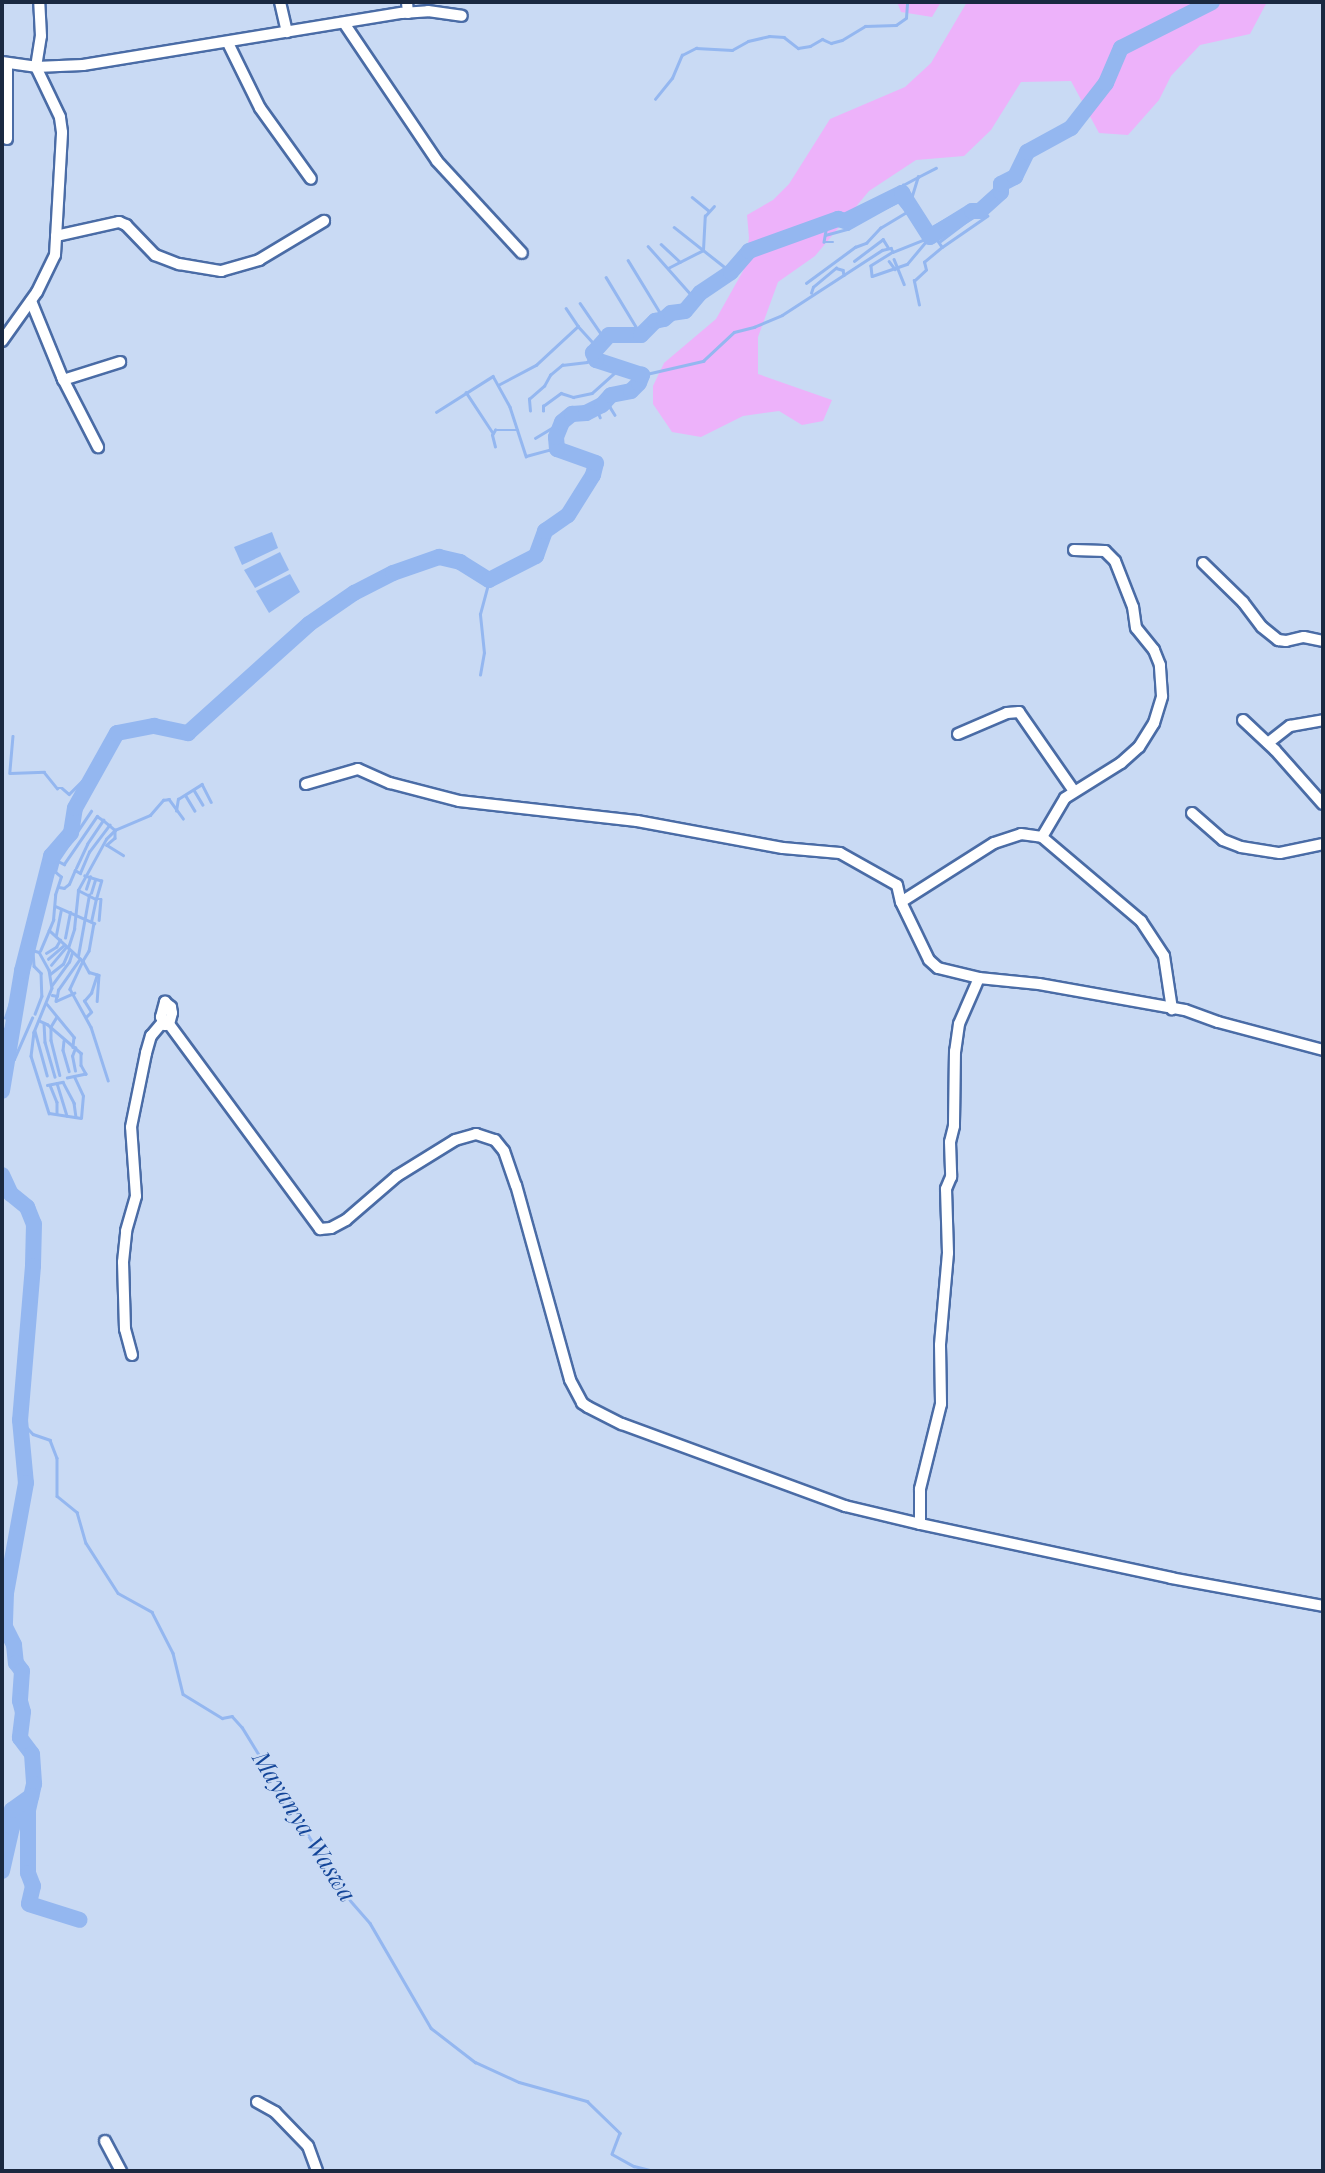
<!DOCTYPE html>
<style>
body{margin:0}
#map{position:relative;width:1325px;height:2173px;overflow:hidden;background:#c9daf4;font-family:"Playfair Display",serif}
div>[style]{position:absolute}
.green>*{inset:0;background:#edb2fa}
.water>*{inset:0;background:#94b7f0}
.stream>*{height:2.5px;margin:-1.25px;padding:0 1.25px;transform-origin:1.25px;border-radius:1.25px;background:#94b7f0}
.river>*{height:16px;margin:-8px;padding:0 8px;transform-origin:8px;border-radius:8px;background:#94b7f0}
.roads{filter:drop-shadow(2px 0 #4a6ca6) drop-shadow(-2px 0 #4a6ca6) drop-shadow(0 2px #4a6ca6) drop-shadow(0 -2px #4a6ca6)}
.street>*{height:10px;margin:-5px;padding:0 5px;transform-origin:5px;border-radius:5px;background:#fff}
span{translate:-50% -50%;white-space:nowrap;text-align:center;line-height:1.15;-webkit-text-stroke:5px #c9daf4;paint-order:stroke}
.water-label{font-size:24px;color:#144699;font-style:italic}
.frame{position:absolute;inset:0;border:4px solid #1a2941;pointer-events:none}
</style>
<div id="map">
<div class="green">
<i style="clip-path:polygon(897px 2px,941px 2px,932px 17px,901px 12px)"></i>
<i style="clip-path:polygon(967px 2px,1267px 2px,1250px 34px,1200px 45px,1171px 76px,1159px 100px,1128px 135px,1099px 133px,1071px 81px,1021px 82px,991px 130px,964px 156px,916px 160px,869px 191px,815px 256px,778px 282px,758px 337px,758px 374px,832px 400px,823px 421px,802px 425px,779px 411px,743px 416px,701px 437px,672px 432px,653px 404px,653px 386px,664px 363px,716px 319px,743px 271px,749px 238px,747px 215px,773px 200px,789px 184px,830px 119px,905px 87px,931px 63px)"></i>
</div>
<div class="water">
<i style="clip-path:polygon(272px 532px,278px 548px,242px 565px,234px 547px)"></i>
<i style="clip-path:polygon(280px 552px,289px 570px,255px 588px,244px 570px)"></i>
<i style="clip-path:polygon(290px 574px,300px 592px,269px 613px,256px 591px)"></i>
</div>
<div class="stream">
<i style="left:655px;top:99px;width:27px;rotate:-51deg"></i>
<i style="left:672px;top:78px;width:25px;rotate:-67deg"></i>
<i style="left:682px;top:55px;width:16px;rotate:-27deg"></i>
<i style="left:696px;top:48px;width:36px;rotate:3deg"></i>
<i style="left:732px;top:50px;width:18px;rotate:-29deg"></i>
<i style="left:748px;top:41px;width:22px;rotate:-13deg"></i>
<i style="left:769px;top:36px;width:15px;rotate:4deg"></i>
<i style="left:784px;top:37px;width:18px;rotate:38deg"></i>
<i style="left:798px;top:48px;width:12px;rotate:-9deg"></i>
<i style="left:810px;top:46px;width:14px;rotate:-30deg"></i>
<i style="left:822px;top:39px;width:10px;rotate:24deg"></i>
<i style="left:831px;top:43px;width:11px;rotate:-15deg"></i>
<i style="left:842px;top:40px;width:27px;rotate:-31deg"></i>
<i style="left:865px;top:26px;width:31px;rotate:-2deg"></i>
<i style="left:896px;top:25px;width:12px;rotate:-35deg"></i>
<i style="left:906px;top:18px;width:16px;rotate:-86deg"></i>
<i style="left:902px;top:193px;width:8px;rotate:-83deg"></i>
<i style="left:903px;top:185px;width:17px;rotate:-28deg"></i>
<i style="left:692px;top:197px;width:21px;rotate:39deg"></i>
<i style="left:827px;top:225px;width:17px;rotate:100deg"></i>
<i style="left:824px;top:242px;width:9px"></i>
<i style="left:674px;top:227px;width:73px;rotate:38.3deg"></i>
<i style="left:925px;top:231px;width:51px;rotate:-29.6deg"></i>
<i style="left:969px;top:206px;width:6px;rotate:59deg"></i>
<i style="left:825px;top:235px;width:24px;rotate:-15deg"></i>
<i style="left:848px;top:229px;width:57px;rotate:-29.2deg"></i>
<i style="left:898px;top:201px;width:14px;rotate:51deg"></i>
<i style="left:907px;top:212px;width:37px;rotate:-73deg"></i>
<i style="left:918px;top:177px;width:20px;rotate:-27deg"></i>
<i style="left:934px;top:235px;width:14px;rotate:56deg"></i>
<i style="left:942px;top:247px;width:55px;rotate:-34.6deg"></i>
<i style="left:987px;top:216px;width:8px;rotate:-120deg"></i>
<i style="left:939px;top:242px;width:51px;rotate:-37.1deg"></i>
<i style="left:661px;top:244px;width:26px;rotate:43deg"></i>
<i style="left:648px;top:246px;width:72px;rotate:48.4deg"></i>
<i style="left:893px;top:252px;width:26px;rotate:148deg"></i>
<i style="left:871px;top:266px;width:10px;rotate:84deg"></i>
<i style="left:872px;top:276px;width:37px;rotate:-19deg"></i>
<i style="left:907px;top:264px;width:31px;rotate:-50deg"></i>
<i style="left:894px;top:259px;width:27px;rotate:68deg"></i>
<i style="left:628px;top:260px;width:69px;rotate:58.6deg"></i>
<i style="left:854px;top:261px;width:36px;rotate:-37deg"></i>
<i style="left:883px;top:239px;width:9px;rotate:58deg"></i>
<i style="left:889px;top:261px;width:10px;rotate:53deg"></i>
<i style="left:668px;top:268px;width:39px;rotate:-27deg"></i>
<i style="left:703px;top:250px;width:34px;rotate:-87deg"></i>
<i style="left:705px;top:216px;width:13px;rotate:-48deg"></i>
<i style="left:606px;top:277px;width:68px;rotate:58.9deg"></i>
<i style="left:806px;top:283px;width:61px;rotate:-36.3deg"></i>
<i style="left:855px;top:247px;width:12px;rotate:-20deg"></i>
<i style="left:866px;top:243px;width:21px;rotate:-47deg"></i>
<i style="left:880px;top:228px;width:31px;rotate:-31deg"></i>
<i style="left:907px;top:212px;width:9px;rotate:49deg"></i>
<i style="left:913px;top:219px;width:5px;rotate:-37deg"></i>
<i style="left:811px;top:293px;width:6px;rotate:-72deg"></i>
<i style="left:813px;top:287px;width:30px;rotate:-40deg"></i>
<i style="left:836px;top:268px;width:7px;rotate:16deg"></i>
<i style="left:843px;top:270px;width:5px;rotate:79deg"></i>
<i style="left:580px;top:303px;width:42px;rotate:55.6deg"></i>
<i style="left:919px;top:305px;width:25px;rotate:-102deg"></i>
<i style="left:914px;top:281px;width:16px;rotate:-43deg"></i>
<i style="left:926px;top:270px;width:8px;rotate:-104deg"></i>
<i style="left:924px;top:262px;width:23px;rotate:-40deg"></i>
<i style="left:566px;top:308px;width:22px;rotate:56deg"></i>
<i style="left:642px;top:375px;width:63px;rotate:-12.9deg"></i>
<i style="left:703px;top:361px;width:42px;rotate:-43.1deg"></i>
<i style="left:734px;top:332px;width:21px;rotate:-14deg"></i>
<i style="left:754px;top:327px;width:30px;rotate:-23deg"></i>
<i style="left:782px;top:315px;width:119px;rotate:-33deg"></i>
<i style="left:882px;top:250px;width:9px;rotate:-13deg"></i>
<i style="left:891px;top:248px;width:4px;rotate:63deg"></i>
<i style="left:893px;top:252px;width:40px;rotate:-22deg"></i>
<i style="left:498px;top:385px;width:43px;rotate:-27.8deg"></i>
<i style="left:536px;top:365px;width:57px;rotate:-42.9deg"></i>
<i style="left:578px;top:326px;width:28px;rotate:48deg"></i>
<i style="left:466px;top:392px;width:49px;rotate:56.6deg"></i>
<i style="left:609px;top:397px;width:10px;rotate:84deg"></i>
<i style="left:610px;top:407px;width:9px;rotate:58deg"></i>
<i style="left:596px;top:407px;width:11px;rotate:68deg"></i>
<i style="left:530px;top:411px;width:12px;rotate:-95deg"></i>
<i style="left:529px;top:399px;width:20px;rotate:-41deg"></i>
<i style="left:544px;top:386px;width:13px;rotate:-61deg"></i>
<i style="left:550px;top:375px;width:16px;rotate:-40deg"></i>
<i style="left:562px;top:365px;width:25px;rotate:-7deg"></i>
<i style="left:587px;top:362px;width:9px;rotate:-41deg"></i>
<i style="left:543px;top:411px;width:5px;rotate:-90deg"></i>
<i style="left:543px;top:406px;width:22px;rotate:-36deg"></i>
<i style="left:561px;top:393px;width:13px;rotate:18deg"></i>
<i style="left:573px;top:397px;width:19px;rotate:-12deg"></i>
<i style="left:592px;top:393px;width:36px;rotate:-42deg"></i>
<i style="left:436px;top:412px;width:67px;rotate:-32.3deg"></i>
<i style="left:493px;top:376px;width:35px;rotate:61deg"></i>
<i style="left:510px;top:407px;width:52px;rotate:71.9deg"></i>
<i style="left:526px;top:456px;width:24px;rotate:-15deg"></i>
<i style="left:549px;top:450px;width:10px;rotate:-37deg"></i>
<i style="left:535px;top:438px;width:31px;rotate:-31deg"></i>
<i style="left:495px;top:447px;width:12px;rotate:-104deg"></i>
<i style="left:492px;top:435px;width:6px;rotate:-59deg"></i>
<i style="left:495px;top:430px;width:23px"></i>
<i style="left:480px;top:675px;width:22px;rotate:-80deg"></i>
<i style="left:484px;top:653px;width:39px;rotate:-96deg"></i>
<i style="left:480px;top:614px;width:35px;rotate:-75deg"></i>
<i style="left:13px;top:736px;width:37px;rotate:95deg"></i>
<i style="left:10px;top:773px;width:34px;rotate:-2deg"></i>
<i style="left:44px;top:772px;width:21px;rotate:51deg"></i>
<i style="left:57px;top:788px;width:5px"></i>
<i style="left:62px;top:788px;width:9px;rotate:41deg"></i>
<i style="left:69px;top:794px;width:18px;rotate:-45deg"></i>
<i style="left:82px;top:781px;width:7px;rotate:-8deg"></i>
<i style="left:194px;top:790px;width:17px;rotate:59deg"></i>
<i style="left:186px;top:796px;width:17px;rotate:59deg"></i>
<i style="left:176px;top:811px;width:12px;rotate:-81deg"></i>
<i style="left:178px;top:799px;width:28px;rotate:-32deg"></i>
<i style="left:202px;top:784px;width:20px;rotate:63deg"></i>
<i style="left:58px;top:860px;width:59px;rotate:-56deg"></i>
<i style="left:76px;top:868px;width:26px;rotate:-65deg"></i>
<i style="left:87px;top:844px;width:29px;rotate:-56deg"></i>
<i style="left:103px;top:820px;width:8px;rotate:40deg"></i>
<i style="left:59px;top:887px;width:5px;rotate:11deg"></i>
<i style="left:64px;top:888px;width:6px;rotate:-39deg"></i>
<i style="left:69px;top:884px;width:15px;rotate:-67deg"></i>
<i style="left:75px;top:870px;width:6px;rotate:31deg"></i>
<i style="left:80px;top:873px;width:23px;rotate:-67deg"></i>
<i style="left:89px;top:852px;width:34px;rotate:-53deg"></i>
<i style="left:109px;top:825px;width:8px;rotate:40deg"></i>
<i style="left:115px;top:830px;width:8px;rotate:90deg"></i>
<i style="left:115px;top:838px;width:11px;rotate:139deg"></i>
<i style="left:107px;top:845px;width:19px;rotate:32deg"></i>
<i style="left:86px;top:889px;width:13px;rotate:-72deg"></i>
<i style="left:78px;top:890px;width:20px;rotate:27deg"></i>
<i style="left:96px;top:899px;width:19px;rotate:-74deg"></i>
<i style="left:101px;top:881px;width:17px;rotate:-163deg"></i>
<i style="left:91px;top:893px;width:14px;rotate:-73deg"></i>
<i style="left:96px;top:899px;width:5px"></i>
<i style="left:101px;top:899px;width:21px;rotate:95deg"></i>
<i style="left:55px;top:906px;width:43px;rotate:23.6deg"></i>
<i style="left:94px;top:923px;width:28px;rotate:100deg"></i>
<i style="left:89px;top:951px;width:12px;rotate:121deg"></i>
<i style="left:83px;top:961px;width:13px;rotate:61deg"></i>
<i style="left:89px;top:972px;width:10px;rotate:17deg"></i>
<i style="left:99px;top:975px;width:26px;rotate:94deg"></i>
<i style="left:91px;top:922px;width:24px;rotate:-78deg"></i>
<i style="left:49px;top:930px;width:46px;rotate:42.4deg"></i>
<i style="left:83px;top:961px;width:31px;rotate:115deg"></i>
<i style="left:70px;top:989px;width:43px;rotate:61.1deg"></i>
<i style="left:91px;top:1027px;width:56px;rotate:72.2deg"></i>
<i style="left:56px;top:935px;width:25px;rotate:-79deg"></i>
<i style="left:65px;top:938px;width:26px;rotate:-79deg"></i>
<i style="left:68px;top:948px;width:20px;rotate:-72deg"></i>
<i style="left:74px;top:929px;width:39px;rotate:-84deg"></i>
<i style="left:78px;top:890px;width:58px;rotate:-61.2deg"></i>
<i style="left:106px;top:839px;width:13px;rotate:-45deg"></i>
<i style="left:115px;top:830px;width:38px;rotate:-23deg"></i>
<i style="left:150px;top:815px;width:20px;rotate:-49deg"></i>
<i style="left:163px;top:800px;width:6px;rotate:-9deg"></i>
<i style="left:169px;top:799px;width:24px;rotate:54deg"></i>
<i style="left:28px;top:949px;width:11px;rotate:15deg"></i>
<i style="left:39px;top:952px;width:21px;rotate:61deg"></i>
<i style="left:49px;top:970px;width:18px;rotate:81deg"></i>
<i style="left:52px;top:988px;width:48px;rotate:112.2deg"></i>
<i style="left:34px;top:1032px;width:24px;rotate:97deg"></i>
<i style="left:31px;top:1056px;width:60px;rotate:72.5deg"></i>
<i style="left:49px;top:1113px;width:32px;rotate:9deg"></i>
<i style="left:81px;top:1118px;width:22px;rotate:-85deg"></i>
<i style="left:83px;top:1096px;width:21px;rotate:-115deg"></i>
<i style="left:33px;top:951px;width:15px;rotate:86deg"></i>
<i style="left:34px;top:966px;width:10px;rotate:45deg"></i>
<i style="left:41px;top:973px;width:23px;rotate:88deg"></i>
<i style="left:42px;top:996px;width:19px;rotate:111deg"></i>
<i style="left:40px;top:951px;width:34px;rotate:-67deg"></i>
<i style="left:53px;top:920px;width:25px;rotate:-85deg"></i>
<i style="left:55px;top:895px;width:19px;rotate:-72deg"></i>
<i style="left:61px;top:877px;width:8px;rotate:-140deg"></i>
<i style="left:55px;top:872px;width:11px;rotate:-75deg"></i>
<i style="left:58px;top:861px;width:7px;rotate:27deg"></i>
<i style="left:64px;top:864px;width:58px;rotate:-55.5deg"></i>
<i style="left:97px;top:816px;width:7px;rotate:34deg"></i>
<i style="left:46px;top:953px;width:12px;rotate:-31deg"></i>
<i style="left:56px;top:947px;width:8px;rotate:-60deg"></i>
<i style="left:78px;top:956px;width:62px;rotate:-79.8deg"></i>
<i style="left:48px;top:959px;width:21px;rotate:-41deg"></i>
<i style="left:51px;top:965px;width:23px;rotate:-50deg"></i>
<i style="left:50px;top:974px;width:16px;rotate:-38deg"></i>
<i style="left:63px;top:964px;width:15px;rotate:-67deg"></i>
<i style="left:52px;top:985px;width:29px;rotate:-54deg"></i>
<i style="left:69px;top:962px;width:9px;rotate:-72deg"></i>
<i style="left:52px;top:995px;width:5px;rotate:11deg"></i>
<i style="left:57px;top:996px;width:5px;rotate:101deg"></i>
<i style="left:56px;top:1001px;width:20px;rotate:-24deg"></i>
<i style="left:57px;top:996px;width:6px;rotate:-81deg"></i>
<i style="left:58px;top:990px;width:38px;rotate:-55deg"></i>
<i style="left:47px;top:1004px;width:43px;rotate:50.7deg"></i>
<i style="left:74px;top:1037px;width:10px;rotate:96deg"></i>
<i style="left:57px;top:1017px;width:12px;rotate:121deg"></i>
<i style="left:51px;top:1027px;width:13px;rotate:90deg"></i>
<i style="left:51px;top:1040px;width:36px;rotate:76deg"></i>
<i style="left:86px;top:1017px;width:7px;rotate:-45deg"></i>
<i style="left:91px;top:1012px;width:13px;rotate:-122deg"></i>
<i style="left:84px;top:1001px;width:11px;rotate:-49deg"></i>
<i style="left:91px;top:993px;width:19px;rotate:-72deg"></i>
<i style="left:2px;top:1018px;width:3px"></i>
<i style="left:5px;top:1018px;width:28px;rotate:-72deg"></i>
<i style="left:40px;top:1021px;width:8px;rotate:23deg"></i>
<i style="left:47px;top:1024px;width:45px;rotate:40.5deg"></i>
<i style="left:81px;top:1053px;width:12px;rotate:90deg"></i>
<i style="left:81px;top:1065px;width:10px;rotate:61deg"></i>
<i style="left:86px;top:1074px;width:19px;rotate:168deg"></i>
<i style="left:44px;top:1023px;width:19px;rotate:87deg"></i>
<i style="left:45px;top:1042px;width:36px;rotate:74deg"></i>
<i style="left:35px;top:1031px;width:46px;rotate:74.7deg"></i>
<i style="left:2px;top:1033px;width:19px;rotate:-55deg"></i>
<i style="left:64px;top:1041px;width:9px;rotate:96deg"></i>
<i style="left:63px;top:1050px;width:22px;rotate:74deg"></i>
<i style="left:9px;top:1060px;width:5px;rotate:-11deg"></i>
<i style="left:14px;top:1059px;width:45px;rotate:-66.3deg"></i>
<i style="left:75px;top:1071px;width:15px;rotate:-101deg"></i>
<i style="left:72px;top:1056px;width:9px;rotate:-69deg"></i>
<i style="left:2px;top:1074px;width:4px;rotate:-14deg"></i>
<i style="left:57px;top:1083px;width:34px;rotate:73deg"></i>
<i style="left:47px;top:1085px;width:16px;rotate:-11deg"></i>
<i style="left:63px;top:1082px;width:24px;rotate:62deg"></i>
<i style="left:74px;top:1103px;width:14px;rotate:82deg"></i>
<i style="left:50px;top:1085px;width:18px;rotate:68deg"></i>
<i style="left:57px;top:1102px;width:12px;rotate:90deg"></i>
<i style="left:20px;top:1420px;width:19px;rotate:47deg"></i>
<i style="left:33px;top:1434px;width:18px;rotate:19deg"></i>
<i style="left:50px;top:1440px;width:19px;rotate:69deg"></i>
<i style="left:57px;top:1458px;width:38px;rotate:90deg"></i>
<i style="left:57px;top:1496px;width:26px;rotate:39deg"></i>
<i style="left:77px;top:1512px;width:32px;rotate:74deg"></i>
<i style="left:86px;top:1543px;width:59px;rotate:57.4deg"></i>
<i style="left:118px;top:1593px;width:39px;rotate:29deg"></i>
<i style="left:152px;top:1612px;width:46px;rotate:62.9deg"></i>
<i style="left:173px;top:1653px;width:42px;rotate:76.3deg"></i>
<i style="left:183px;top:1694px;width:46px;rotate:31.6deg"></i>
<i style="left:222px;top:1718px;width:10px;rotate:-11deg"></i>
<i style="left:232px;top:1716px;width:15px;rotate:48deg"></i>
<i style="left:242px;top:1727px;width:193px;rotate:58.5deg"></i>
<i style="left:343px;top:1892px;width:41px;rotate:48.9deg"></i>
<i style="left:370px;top:1923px;width:121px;rotate:59.8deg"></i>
<i style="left:431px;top:2028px;width:56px;rotate:37.7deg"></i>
<i style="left:475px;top:2062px;width:48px;rotate:24.4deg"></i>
<i style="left:519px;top:2082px;width:71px;rotate:15.6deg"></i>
<i style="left:587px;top:2101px;width:46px;rotate:44.1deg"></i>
<i style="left:620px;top:2133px;width:22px;rotate:111deg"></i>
<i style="left:612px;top:2154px;width:25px;rotate:29deg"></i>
<i style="left:634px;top:2166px;width:21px;rotate:14deg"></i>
</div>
<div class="river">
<i style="left:2px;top:1091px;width:122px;rotate:-80.5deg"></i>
<i style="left:22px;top:971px;width:119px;rotate:-75.8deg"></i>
<i style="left:51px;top:856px;width:30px;rotate:-49deg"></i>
<i style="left:71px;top:833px;width:25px;rotate:-81deg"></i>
<i style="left:75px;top:808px;width:86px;rotate:-60.8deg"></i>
<i style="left:117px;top:733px;width:38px;rotate:-11deg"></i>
<i style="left:154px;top:726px;width:35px;rotate:12deg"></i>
<i style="left:188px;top:733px;width:163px;rotate:-42deg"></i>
<i style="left:309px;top:624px;width:55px;rotate:-34.6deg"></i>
<i style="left:354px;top:593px;width:44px;rotate:-27.1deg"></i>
<i style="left:393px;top:573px;width:49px;rotate:-19.2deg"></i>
<i style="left:439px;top:557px;width:22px;rotate:13deg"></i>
<i style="left:460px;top:562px;width:34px;rotate:32deg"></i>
<i style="left:489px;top:580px;width:53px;rotate:-27.1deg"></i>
<i style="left:536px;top:556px;width:27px;rotate:-70deg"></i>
<i style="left:545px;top:531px;width:28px;rotate:-35deg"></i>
<i style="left:568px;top:515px;width:47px;rotate:-58deg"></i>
<i style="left:593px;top:475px;width:12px;rotate:-76deg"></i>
<i style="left:596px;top:463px;width:41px;rotate:-160.3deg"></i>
<i style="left:557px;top:449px;width:12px;rotate:-95deg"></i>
<i style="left:556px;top:437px;width:16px;rotate:-68deg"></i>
<i style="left:562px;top:422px;width:13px;rotate:-39deg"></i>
<i style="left:572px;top:414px;width:14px;rotate:-4deg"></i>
<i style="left:586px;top:413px;width:18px;rotate:-27deg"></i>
<i style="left:602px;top:405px;width:13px;rotate:-48deg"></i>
<i style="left:611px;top:395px;width:20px;rotate:-11deg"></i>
<i style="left:631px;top:391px;width:11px;rotate:-45deg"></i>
<i style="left:639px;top:383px;width:9px;rotate:-69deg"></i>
<i style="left:642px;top:375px;width:48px;rotate:-161.9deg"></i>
<i style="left:596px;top:360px;width:8px;rotate:-113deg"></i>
<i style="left:593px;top:353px;width:24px;rotate:-48deg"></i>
<i style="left:609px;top:335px;width:32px"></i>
<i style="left:641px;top:335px;width:20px;rotate:-45deg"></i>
<i style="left:655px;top:321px;width:9px;rotate:-13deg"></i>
<i style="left:664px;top:319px;width:9px;rotate:-41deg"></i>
<i style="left:671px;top:313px;width:14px;rotate:-8deg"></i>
<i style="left:685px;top:311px;width:23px;rotate:-50deg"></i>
<i style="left:700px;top:293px;width:37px;rotate:-34deg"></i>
<i style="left:731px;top:272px;width:28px;rotate:-49deg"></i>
<i style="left:749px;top:251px;width:95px;rotate:-19.8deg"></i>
<i style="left:838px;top:219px;width:7px;rotate:16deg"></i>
<i style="left:845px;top:221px;width:64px;rotate:-26.2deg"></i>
<i style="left:902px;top:193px;width:52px;rotate:57.5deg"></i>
<i style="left:930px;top:237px;width:49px;rotate:-31.8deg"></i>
<i style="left:972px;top:211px;width:8px"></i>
<i style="left:980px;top:211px;width:28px;rotate:-42deg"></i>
<i style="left:1001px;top:192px;width:8px;rotate:-90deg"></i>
<i style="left:1001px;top:184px;width:16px;rotate:-27deg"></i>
<i style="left:1015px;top:177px;width:28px;rotate:-64deg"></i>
<i style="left:1027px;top:152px;width:50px;rotate:-28.6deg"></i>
<i style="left:1071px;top:128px;width:57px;rotate:-52.1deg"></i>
<i style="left:1106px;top:83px;width:38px;rotate:-67deg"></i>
<i style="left:1121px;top:48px;width:102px;rotate:-26.8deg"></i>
<i style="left:2px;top:1175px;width:21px;rotate:65deg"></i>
<i style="left:11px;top:1194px;width:21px;rotate:39deg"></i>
<i style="left:27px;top:1207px;width:18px;rotate:68deg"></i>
<i style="left:34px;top:1224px;width:42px;rotate:91.4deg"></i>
<i style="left:33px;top:1266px;width:155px;rotate:94.8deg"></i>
<i style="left:20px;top:1420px;width:63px;rotate:84.6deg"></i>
<i style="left:26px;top:1483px;width:112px;rotate:100.3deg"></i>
<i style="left:6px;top:1593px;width:34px;rotate:92deg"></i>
<i style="left:5px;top:1627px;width:20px;rotate:63deg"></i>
<i style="left:14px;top:1645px;width:18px;rotate:84deg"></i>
<i style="left:16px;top:1663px;width:10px;rotate:53deg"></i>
<i style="left:22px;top:1671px;width:30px;rotate:94deg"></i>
<i style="left:20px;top:1701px;width:11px;rotate:75deg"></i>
<i style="left:23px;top:1712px;width:26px;rotate:97deg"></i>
<i style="left:20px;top:1738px;width:20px;rotate:53deg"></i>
<i style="left:32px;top:1754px;width:30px;rotate:86deg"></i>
<i style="left:34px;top:1784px;width:26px;rotate:103deg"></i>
<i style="left:28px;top:1809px;width:64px;rotate:90deg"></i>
<i style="left:28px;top:1873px;width:14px;rotate:69deg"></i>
<i style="left:33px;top:1886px;width:18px;rotate:103deg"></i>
<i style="left:29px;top:1904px;width:53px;rotate:17.4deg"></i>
<i style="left:2px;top:1871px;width:45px;rotate:-77.2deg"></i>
<i style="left:12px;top:1827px;width:17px;rotate:-90deg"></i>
<i style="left:12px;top:1810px;width:24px;rotate:-36deg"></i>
</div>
<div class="roads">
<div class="street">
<i style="left:280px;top:2px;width:31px;rotate:77deg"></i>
<i style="left:407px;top:2px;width:11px;rotate:85deg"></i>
<i style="left:344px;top:23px;width:166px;rotate:56deg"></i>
<i style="left:437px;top:161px;width:125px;rotate:47.3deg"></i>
<i style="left:228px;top:43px;width:72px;rotate:63.8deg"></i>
<i style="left:260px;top:108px;width:87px;rotate:54.3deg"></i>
<i style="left:2px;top:62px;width:34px;rotate:8deg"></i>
<i style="left:36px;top:67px;width:47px;rotate:-2.4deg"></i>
<i style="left:83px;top:65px;width:323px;rotate:-9.3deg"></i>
<i style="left:402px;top:13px;width:26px;rotate:-4deg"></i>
<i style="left:428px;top:11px;width:34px;rotate:8deg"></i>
<i style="left:7px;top:139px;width:76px;rotate:-90deg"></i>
<i style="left:56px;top:236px;width:65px;rotate:-12.5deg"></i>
<i style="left:119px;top:222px;width:8px;rotate:23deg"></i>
<i style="left:126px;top:225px;width:42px;rotate:46deg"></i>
<i style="left:155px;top:255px;width:26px;rotate:21deg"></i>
<i style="left:179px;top:264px;width:43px;rotate:9.5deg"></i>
<i style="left:221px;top:271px;width:40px;rotate:-16deg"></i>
<i style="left:259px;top:260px;width:76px;rotate:-31deg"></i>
<i style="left:31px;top:301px;width:82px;rotate:67.8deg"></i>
<i style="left:62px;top:377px;width:79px;rotate:62.8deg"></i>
<i style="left:2px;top:341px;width:60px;rotate:-54.5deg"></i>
<i style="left:37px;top:292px;width:41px;rotate:-64.1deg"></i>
<i style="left:55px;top:255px;width:123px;rotate:-86.7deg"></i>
<i style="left:62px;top:132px;width:15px;rotate:-98deg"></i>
<i style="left:60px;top:117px;width:55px;rotate:-115.6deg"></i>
<i style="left:36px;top:67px;width:31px;rotate:-81deg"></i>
<i style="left:41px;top:36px;width:34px;rotate:-93deg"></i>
<i style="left:63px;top:380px;width:60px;rotate:-17.5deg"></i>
<i style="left:1203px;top:563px;width:56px;rotate:44.3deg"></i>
<i style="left:1243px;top:602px;width:31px;rotate:53deg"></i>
<i style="left:1262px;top:627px;width:21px;rotate:39deg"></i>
<i style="left:1278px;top:640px;width:8px;rotate:7deg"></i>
<i style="left:1286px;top:641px;width:18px;rotate:-13deg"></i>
<i style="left:1304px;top:637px;width:19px;rotate:12deg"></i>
<i style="left:1243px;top:720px;width:44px;rotate:43.2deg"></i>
<i style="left:1275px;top:750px;width:72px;rotate:48.4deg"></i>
<i style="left:958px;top:734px;width:53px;rotate:-23.2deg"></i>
<i style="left:1007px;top:713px;width:12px;rotate:-5deg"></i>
<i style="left:1019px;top:712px;width:96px;rotate:55.2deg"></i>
<i style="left:1268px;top:743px;width:28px;rotate:-38deg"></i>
<i style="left:1290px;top:726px;width:34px;rotate:-10deg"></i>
<i style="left:306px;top:784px;width:54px;rotate:-16.1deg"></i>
<i style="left:358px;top:769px;width:35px;rotate:24deg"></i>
<i style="left:390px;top:783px;width:71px;rotate:14.6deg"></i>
<i style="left:459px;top:801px;width:179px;rotate:6.4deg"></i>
<i style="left:637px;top:821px;width:148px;rotate:10.5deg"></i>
<i style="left:783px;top:848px;width:57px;rotate:5deg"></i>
<i style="left:840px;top:853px;width:65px;rotate:29.3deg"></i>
<i style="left:897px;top:885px;width:17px;rotate:77deg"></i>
<i style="left:901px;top:902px;width:64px;rotate:64.2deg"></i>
<i style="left:929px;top:960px;width:12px;rotate:42deg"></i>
<i style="left:938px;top:968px;width:42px;rotate:13.7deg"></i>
<i style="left:979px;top:978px;width:60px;rotate:5.7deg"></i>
<i style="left:1039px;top:984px;width:148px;rotate:10.1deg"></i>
<i style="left:1185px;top:1010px;width:35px;rotate:20deg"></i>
<i style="left:1218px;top:1022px;width:109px;rotate:14.9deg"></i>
<i style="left:1192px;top:813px;width:41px;rotate:41.1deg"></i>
<i style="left:1223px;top:840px;width:19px;rotate:21deg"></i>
<i style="left:1241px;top:847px;width:39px;rotate:9deg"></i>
<i style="left:1280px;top:853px;width:44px;rotate:-11.8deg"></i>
<i style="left:1042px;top:837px;width:45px;rotate:-59.5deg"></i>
<i style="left:1065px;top:798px;width:66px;rotate:-32deg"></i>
<i style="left:1121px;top:763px;width:24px;rotate:-42deg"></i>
<i style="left:1139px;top:747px;width:28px;rotate:-58deg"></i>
<i style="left:1154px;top:723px;width:28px;rotate:-73deg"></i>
<i style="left:1162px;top:696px;width:31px;rotate:-94deg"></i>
<i style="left:1160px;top:665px;width:16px;rotate:-112deg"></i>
<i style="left:1154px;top:650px;width:28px;rotate:-129deg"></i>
<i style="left:1136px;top:628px;width:21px;rotate:-98deg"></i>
<i style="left:1133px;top:607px;width:49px;rotate:-111.4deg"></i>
<i style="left:1115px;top:561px;width:14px;rotate:-135deg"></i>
<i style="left:1105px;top:551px;width:31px;rotate:-178deg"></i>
<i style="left:901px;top:902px;width:110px;rotate:-32.4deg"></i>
<i style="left:994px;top:843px;width:28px;rotate:-18deg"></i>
<i style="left:1021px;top:834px;width:21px;rotate:8deg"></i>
<i style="left:1042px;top:837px;width:130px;rotate:40.3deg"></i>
<i style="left:1141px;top:921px;width:42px;rotate:56.7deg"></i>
<i style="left:1164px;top:956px;width:54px;rotate:81.4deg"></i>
<i style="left:979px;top:978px;width:50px;rotate:113.5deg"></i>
<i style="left:959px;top:1024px;width:27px;rotate:98deg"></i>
<i style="left:955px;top:1051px;width:75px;rotate:90.8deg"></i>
<i style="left:954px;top:1126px;width:16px;rotate:104deg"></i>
<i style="left:950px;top:1142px;width:35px;rotate:88deg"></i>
<i style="left:951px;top:1177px;width:13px;rotate:113deg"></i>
<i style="left:946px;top:1189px;width:64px;rotate:88.2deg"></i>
<i style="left:948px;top:1253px;width:92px;rotate:95deg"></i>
<i style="left:940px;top:1345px;width:59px;rotate:89deg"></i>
<i style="left:941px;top:1404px;width:88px;rotate:103.9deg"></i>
<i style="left:920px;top:1489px;width:35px;rotate:90deg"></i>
<i style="left:920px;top:1524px;width:257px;rotate:12.1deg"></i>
<i style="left:1171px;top:1578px;width:155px;rotate:10.4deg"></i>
<i style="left:165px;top:1002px;width:8px;rotate:40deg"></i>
<i style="left:171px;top:1007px;width:6px;rotate:81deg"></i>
<i style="left:172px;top:1013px;width:11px;rotate:105deg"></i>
<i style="left:169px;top:1024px;width:4px;rotate:166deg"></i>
<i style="left:165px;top:1025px;width:9px;rotate:-117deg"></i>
<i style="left:161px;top:1017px;width:16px;rotate:-75deg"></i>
<i style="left:169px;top:1024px;width:255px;rotate:53.6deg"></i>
<i style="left:320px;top:1229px;width:11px;rotate:-5deg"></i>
<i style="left:331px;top:1228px;width:17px;rotate:-28deg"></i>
<i style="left:346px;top:1220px;width:67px;rotate:-40.8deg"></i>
<i style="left:397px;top:1176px;width:68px;rotate:-31.8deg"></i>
<i style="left:455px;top:1140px;width:22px;rotate:-16deg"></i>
<i style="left:476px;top:1134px;width:20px;rotate:18deg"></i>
<i style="left:495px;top:1140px;width:14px;rotate:51deg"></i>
<i style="left:504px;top:1151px;width:36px;rotate:71deg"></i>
<i style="left:516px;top:1185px;width:202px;rotate:74.5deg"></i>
<i style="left:570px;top:1380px;width:26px;rotate:62deg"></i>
<i style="left:582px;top:1403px;width:7px;rotate:34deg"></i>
<i style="left:588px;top:1407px;width:38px;rotate:27deg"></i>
<i style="left:622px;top:1424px;width:238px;rotate:20.2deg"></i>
<i style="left:845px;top:1506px;width:77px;rotate:13.5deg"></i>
<i style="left:132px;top:1355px;width:27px;rotate:-105deg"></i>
<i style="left:125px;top:1329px;width:67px;rotate:-91.7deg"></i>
<i style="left:123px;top:1262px;width:31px;rotate:-84deg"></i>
<i style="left:126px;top:1231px;width:36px;rotate:-74deg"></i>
<i style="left:136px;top:1196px;width:69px;rotate:-94.1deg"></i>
<i style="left:131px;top:1127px;width:76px;rotate:-78.5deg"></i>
<i style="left:146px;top:1053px;width:18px;rotate:-74deg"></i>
<i style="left:151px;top:1036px;width:17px;rotate:-50deg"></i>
<i style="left:257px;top:2102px;width:21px;rotate:29deg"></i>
<i style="left:275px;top:2112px;width:47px;rotate:45.9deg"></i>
<i style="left:308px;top:2146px;width:27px;rotate:70deg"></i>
<i style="left:105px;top:2141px;width:34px;rotate:62deg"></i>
</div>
</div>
<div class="water-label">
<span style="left:305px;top:1826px;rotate:58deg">Mayanya Waswa</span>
</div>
<div class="frame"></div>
</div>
